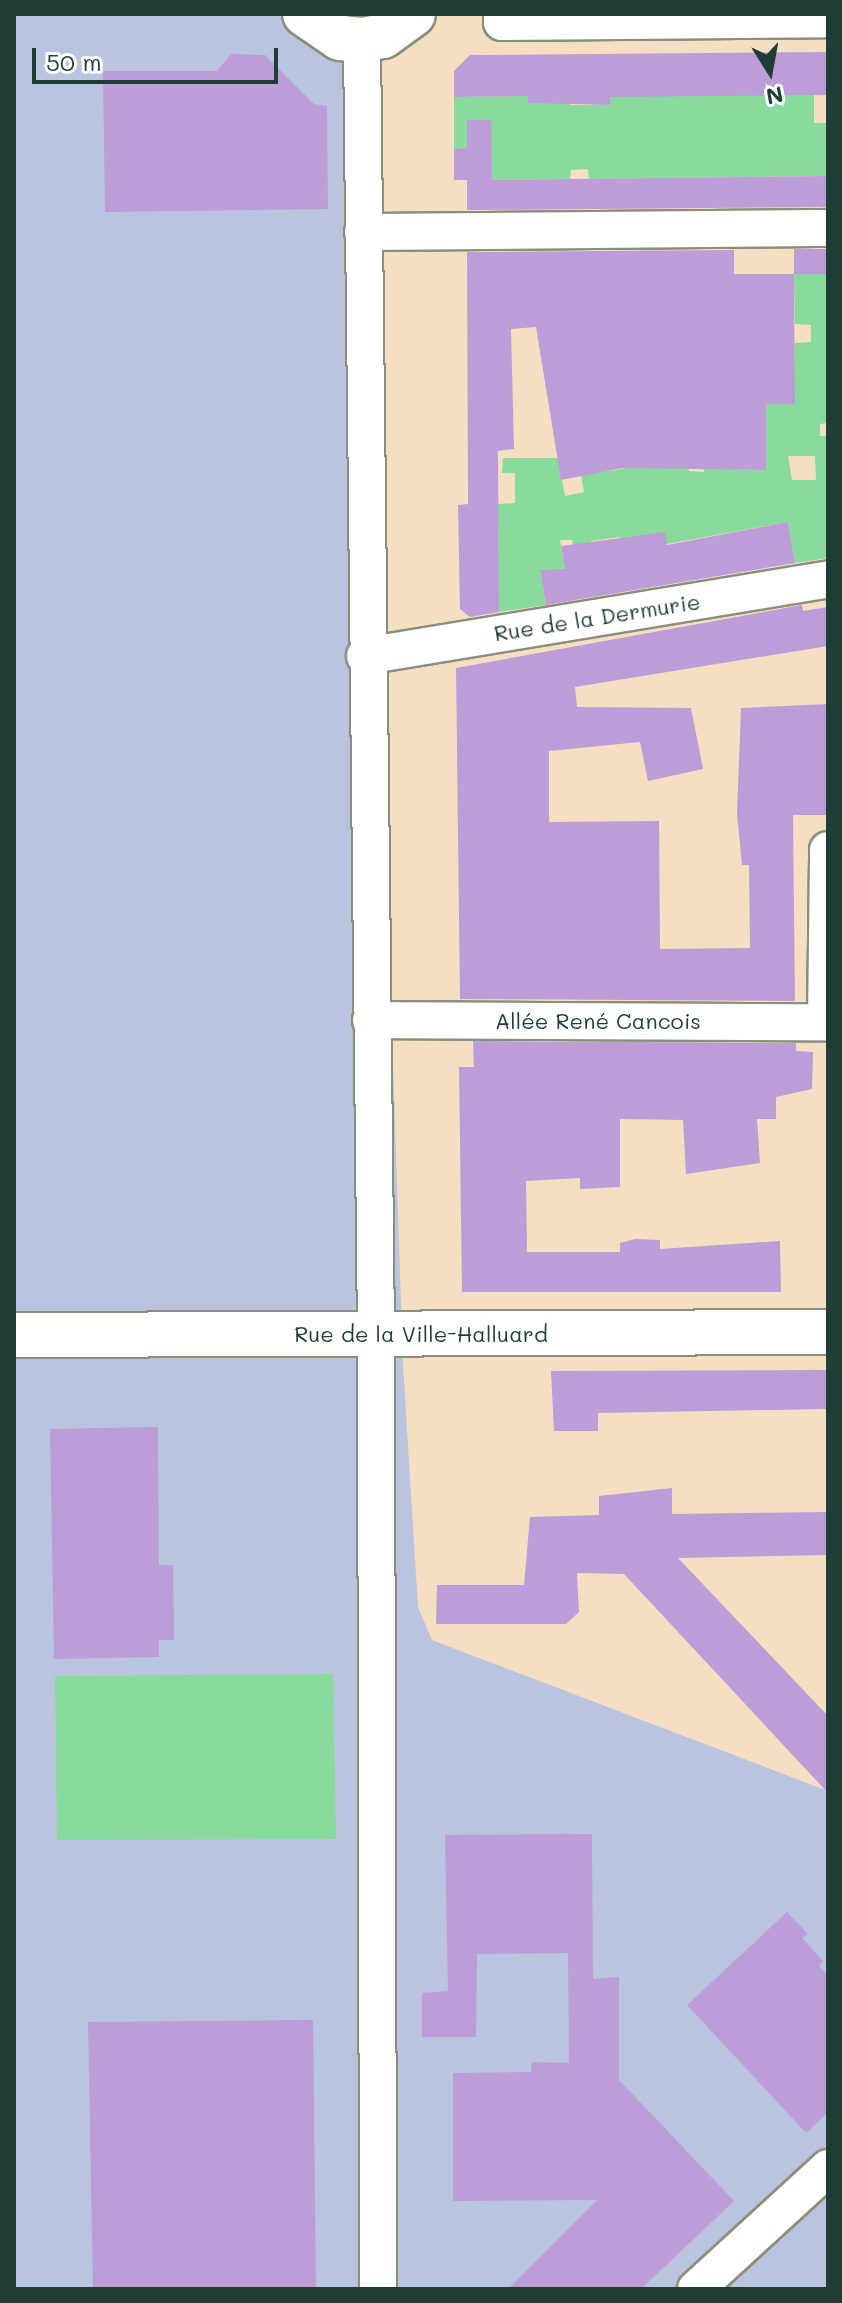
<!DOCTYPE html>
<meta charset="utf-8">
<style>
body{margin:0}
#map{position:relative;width:842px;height:2303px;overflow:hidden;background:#f4dfc3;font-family:Mali,sans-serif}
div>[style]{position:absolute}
.industrial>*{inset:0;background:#bac4de}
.green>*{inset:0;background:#88db9c}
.building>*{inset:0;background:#bc9dd7}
.roads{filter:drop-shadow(2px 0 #8a8e7c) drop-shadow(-2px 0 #8a8e7c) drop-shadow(0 2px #8a8e7c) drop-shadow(0 -2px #8a8e7c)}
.minor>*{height:36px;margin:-18px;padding:0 18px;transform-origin:18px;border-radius:18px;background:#fff}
.major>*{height:44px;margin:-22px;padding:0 22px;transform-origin:22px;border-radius:22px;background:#fff}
span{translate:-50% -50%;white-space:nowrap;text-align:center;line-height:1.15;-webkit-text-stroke:8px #fff;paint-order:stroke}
.street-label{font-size:22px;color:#1f3d34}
.frame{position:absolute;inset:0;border:16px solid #1f3d34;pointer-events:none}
.north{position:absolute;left:730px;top:32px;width:80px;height:80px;-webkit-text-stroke:6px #fff;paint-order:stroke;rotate:169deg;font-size:22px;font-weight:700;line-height:32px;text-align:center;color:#1f3d34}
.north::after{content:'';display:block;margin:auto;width:28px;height:36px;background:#1f3d34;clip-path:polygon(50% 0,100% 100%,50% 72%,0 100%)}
.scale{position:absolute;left:32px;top:48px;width:246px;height:36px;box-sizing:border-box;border:4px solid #1f3d34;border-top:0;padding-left:10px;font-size:24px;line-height:28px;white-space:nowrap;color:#1f3d34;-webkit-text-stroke:6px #fff;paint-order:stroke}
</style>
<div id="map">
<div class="industrial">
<i style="clip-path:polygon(14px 14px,358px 14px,403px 1364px,418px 1607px,432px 1640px,828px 1791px,828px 2289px,14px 2289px)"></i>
</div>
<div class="green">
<i style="clip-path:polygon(570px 88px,570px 105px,609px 105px,610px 93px,814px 93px,814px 123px,828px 123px,828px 176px,589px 179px,588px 169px,571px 170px,570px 179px,492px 180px,491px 148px,454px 149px,454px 97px,528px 96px,528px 103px,546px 103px)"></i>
<i style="clip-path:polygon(evenodd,794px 274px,828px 274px,828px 423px,820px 424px,820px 436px,828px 436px,828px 558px,795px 563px,788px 522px,623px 552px,620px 537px,591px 541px,581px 599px,572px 540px,560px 540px,565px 570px,540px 570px,546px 605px,499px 612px,498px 504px,515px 503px,515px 473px,502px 473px,503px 458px,558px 458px,565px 496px,584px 492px,578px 457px,610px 471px,688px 456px,689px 471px,704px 472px,703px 457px,737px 457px,740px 470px,764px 470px,765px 382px,794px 382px,795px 343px,811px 342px,811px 325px,795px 324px,794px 274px,788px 456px,815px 456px,816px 480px,792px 480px,788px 456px)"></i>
<i style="clip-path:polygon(333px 1674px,336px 1839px,57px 1840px,55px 1676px)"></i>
</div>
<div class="building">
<i style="clip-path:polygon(828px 52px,828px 95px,610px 97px,610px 105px,528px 103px,528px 96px,454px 97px,454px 71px,470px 55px)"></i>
<i style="clip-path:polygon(231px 54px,265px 55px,314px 104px,327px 106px,328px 209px,105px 212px,103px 71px,217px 71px)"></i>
<i style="clip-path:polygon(467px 120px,491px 120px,492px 180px,828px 176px,828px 207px,467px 210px,467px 180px,454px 180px,454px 149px,467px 148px)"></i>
<i style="clip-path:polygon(794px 249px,828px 249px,828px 274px,794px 274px)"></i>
<i style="clip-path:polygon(734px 250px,734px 274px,794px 274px,795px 404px,766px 404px,766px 470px,622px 468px,561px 480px,536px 327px,511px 329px,514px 449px,498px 451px,499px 612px,470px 617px,460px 609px,458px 505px,468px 504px,467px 252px)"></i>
<i style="clip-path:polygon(788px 522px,795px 563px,546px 605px,540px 570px,565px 569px,561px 546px,665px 532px,667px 545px)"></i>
<i style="clip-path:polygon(802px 605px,803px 611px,828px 607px,828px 646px,575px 687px,577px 707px,691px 708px,703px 769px,648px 781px,640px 742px,549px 751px,549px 822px,659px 821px,660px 949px,750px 948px,749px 865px,742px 865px,737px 814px,741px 708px,828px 704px,828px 815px,793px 815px,795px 1001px,460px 999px,456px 668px)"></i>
<i style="clip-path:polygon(473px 1041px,796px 1043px,796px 1051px,813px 1052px,812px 1089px,776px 1097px,776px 1119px,757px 1119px,760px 1163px,686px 1174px,683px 1120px,620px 1119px,620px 1187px,580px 1189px,580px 1178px,526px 1181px,527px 1252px,620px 1252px,620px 1243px,635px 1239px,660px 1240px,660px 1249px,780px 1241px,781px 1292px,462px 1292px,459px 1067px,474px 1067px)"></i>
<i style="clip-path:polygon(828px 1370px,828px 1409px,598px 1413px,598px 1431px,554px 1431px,551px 1371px)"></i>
<i style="clip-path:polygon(158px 1427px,159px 1565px,173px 1565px,174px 1640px,159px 1640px,159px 1657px,54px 1659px,50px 1429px)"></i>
<i style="clip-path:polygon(672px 1488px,672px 1514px,828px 1512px,828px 1555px,678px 1558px,828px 1716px,828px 1793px,624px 1574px,577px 1573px,579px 1612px,566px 1624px,436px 1624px,437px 1585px,524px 1585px,530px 1517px,599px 1515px,599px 1496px)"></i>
<i style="clip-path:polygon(592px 1834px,593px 1979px,619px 1977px,619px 2080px,734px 2201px,641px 2289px,508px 2289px,597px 2200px,453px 2201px,453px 2073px,531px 2072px,532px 2062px,569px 2063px,568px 1953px,477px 1954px,476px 2037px,422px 2037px,422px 1993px,448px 1991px,445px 1835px)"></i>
<i style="clip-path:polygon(787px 1912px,808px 1934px,802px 1938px,823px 1961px,819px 1966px,828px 1975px,828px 2112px,806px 2133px,687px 2005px)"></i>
<i style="clip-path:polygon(313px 2020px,316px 2289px,93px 2289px,88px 2022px)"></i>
</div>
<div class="roads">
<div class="minor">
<i style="left:502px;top:14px;width:8px;rotate:90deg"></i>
<i style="left:502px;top:22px;width:326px;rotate:-0.5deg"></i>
<i style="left:362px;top:40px;width:1294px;rotate:89.38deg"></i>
<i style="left:376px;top:1334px;width:955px;rotate:89.88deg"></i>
<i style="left:363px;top:232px;width:465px;rotate:-0.5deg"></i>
<i style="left:365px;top:656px;width:469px;rotate:-9.4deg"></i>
<i style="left:371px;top:1020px;width:457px;rotate:0.3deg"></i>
<i style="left:826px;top:1022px;width:172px;rotate:-89.3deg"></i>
<i style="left:696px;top:2289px;width:179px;rotate:-42.5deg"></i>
</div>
<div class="major">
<i style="left:305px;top:14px;width:42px;rotate:34.4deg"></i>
<i style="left:340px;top:38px;width:22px;rotate:5deg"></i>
<i style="left:362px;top:40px;width:21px;rotate:-11deg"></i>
<i style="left:383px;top:36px;width:37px;rotate:-36deg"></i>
<i style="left:14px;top:1335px;width:814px;rotate:-0.21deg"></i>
</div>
</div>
<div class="street-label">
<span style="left:597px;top:617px;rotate:-9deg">Rue de la Dermurie</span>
<span style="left:598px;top:1021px">Allée René Cancois</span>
<span style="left:421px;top:1334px">Rue de la Ville-Halluard</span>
</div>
<div class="frame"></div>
<div class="north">N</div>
<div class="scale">50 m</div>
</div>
